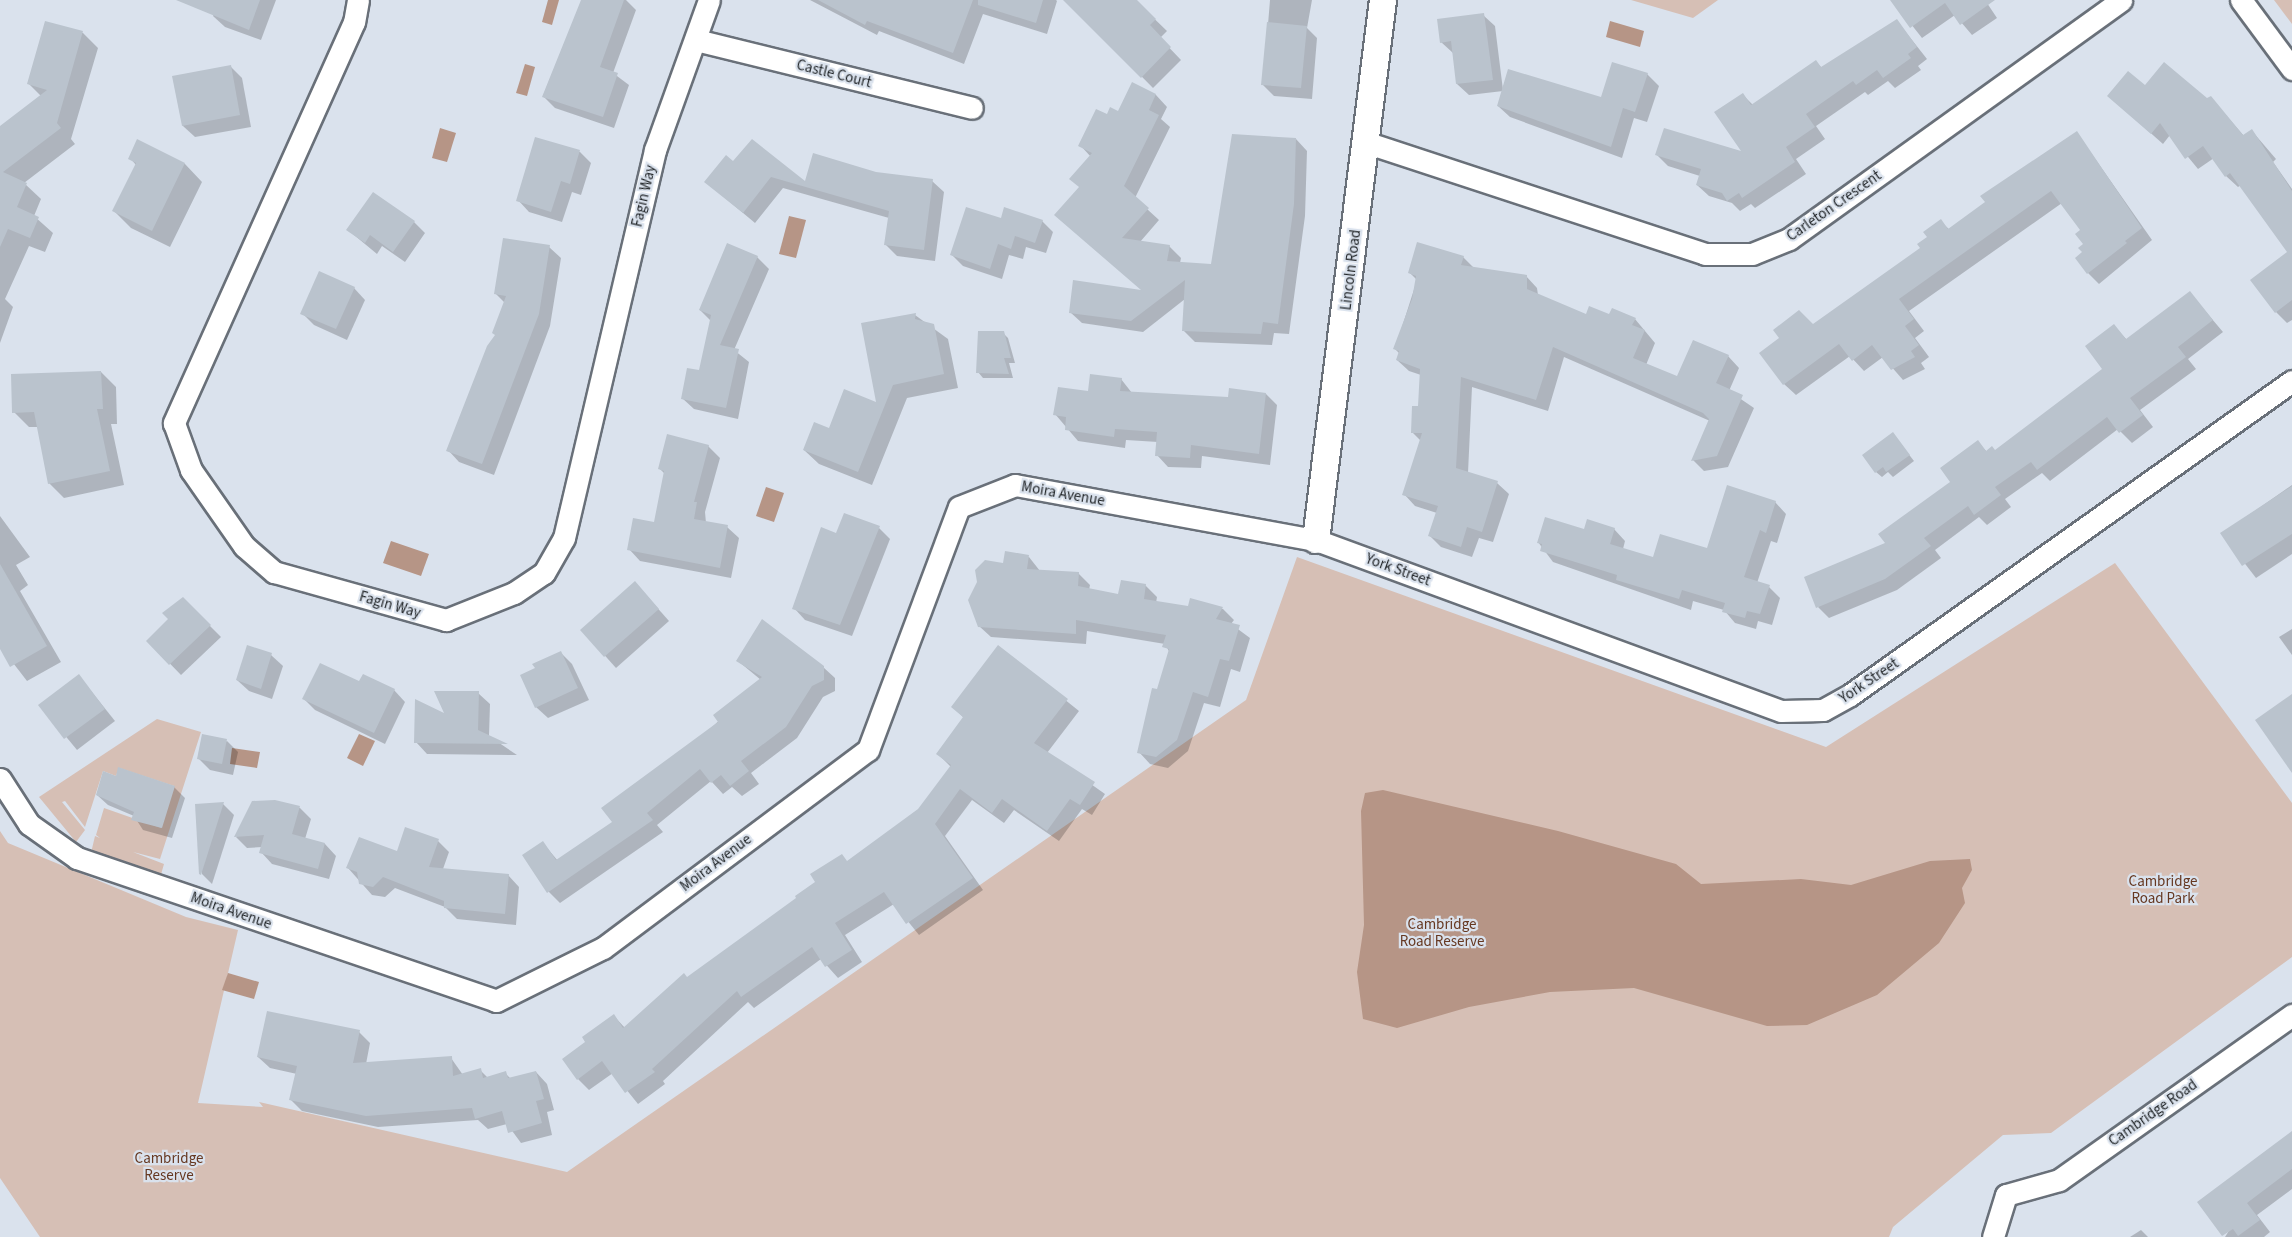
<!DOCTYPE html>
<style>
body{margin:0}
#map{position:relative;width:2292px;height:1237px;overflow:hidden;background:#dae2ed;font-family:"Source Sans 3",sans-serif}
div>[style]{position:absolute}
.green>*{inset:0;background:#d6bfb5}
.water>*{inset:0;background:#b69586}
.shadow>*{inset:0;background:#0003}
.building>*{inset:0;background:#bac3cd}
.roads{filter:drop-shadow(2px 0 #697079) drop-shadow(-2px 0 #697079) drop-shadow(0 2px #697079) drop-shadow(0 -2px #697079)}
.minor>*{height:21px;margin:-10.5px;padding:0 10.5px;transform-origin:10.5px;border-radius:10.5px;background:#fff}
.tertiary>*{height:26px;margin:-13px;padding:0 13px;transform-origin:13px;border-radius:13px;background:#fff}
span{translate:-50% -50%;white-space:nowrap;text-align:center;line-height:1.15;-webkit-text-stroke:4.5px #dae2ed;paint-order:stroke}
.street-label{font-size:15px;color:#212528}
.park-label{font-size:15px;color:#663821}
</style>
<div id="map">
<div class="green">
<i style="clip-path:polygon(1631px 0,1718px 0,1693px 18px)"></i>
<i style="clip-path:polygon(2274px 0,2292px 0,2292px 24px)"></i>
<i style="clip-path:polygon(1297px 557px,1826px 747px,2115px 563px,2292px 803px,2292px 957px,2051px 1133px,2003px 1135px,1893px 1227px,1889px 1237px,40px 1237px,0 1178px,0 831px,8px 843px,186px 917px,238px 930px,198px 1103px,263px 1107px,259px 1102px,567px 1172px,1246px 700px)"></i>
<i style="clip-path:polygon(157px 719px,201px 732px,160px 859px,133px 852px,164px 864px,160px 878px,91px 853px,95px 836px,100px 838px,96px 835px,104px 808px,161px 828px,174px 786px,119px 768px,116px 776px,103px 771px,85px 827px,65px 801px,62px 802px,85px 830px,76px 842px,39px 797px)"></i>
</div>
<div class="water">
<i style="clip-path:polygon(548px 0,559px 0,552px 25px,542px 22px)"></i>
<i style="clip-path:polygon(1610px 21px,1644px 31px,1640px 47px,1606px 37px)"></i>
<i style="clip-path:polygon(525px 64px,535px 67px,527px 96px,516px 93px)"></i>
<i style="clip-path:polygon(440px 128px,456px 133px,447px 162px,432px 158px)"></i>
<i style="clip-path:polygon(789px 216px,806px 220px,796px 258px,779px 254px)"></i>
<i style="clip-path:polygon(766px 487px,784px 493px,774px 522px,756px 516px)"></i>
<i style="clip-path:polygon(391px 541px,429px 554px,421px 576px,383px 563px)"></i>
<i style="clip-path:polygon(359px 734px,375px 741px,363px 766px,347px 758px)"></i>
<i style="clip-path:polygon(232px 748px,260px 752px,257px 768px,230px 764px)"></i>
<i style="clip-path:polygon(1383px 790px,1558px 831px,1676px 864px,1701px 884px,1801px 879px,1851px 885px,1930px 861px,1970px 859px,1972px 870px,1962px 888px,1965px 903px,1939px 943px,1877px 995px,1807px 1025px,1767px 1026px,1634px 988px,1550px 992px,1469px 1007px,1397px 1028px,1363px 1019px,1357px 972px,1364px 925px,1361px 811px,1365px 793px)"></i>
<i style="clip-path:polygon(228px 973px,259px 982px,254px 999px,222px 990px)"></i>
</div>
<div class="shadow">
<i style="clip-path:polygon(219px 0,276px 0,261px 40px,225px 27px,213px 16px)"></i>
<i style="clip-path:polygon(582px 0,626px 0,636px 10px,613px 73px,629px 85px,614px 128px,555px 108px,543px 96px)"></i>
<i style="clip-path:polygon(810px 0,1056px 0,1057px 1px,1047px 34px,983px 14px,964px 64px,879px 31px,877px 35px)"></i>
<i style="clip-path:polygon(1074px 0,1135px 0,1167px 31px,1160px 38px,1181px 60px,1153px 88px,1070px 4px)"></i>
<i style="clip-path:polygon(1270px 0,1312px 0,1307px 28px,1317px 38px,1312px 99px,1274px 96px,1263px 85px)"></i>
<i style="clip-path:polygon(1892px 0,1985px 0,1997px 18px,1972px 35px,1955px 15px,1922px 38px)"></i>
<i style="clip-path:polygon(1483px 15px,1495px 26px,1503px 90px,1602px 99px,1647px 74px,1659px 86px,1647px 122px,1634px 118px,1622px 158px,1510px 117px,1498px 106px,1503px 91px,1469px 95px,1457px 84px,1453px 53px,1441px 42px)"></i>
<i style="clip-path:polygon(1897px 21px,1927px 59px,1918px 66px,1921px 70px,1895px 88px,1888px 81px,1868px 95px,1865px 92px,1816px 126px,1825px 139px,1796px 159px,1806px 174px,1755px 208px,1751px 204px,1740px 211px,1732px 203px,1709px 196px,1697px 185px,1700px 176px,1668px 166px,1657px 155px,1744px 154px,1743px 95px,1754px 106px,1816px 62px,1822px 68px)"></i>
<i style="clip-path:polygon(46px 22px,83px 33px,98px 48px,71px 139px,75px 144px,24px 183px,41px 199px,34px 216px,53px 233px,45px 252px,29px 246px,5px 299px,13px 307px,0 343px,0 128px,41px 96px,29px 84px)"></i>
<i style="clip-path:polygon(231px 67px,242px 78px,251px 127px,195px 137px,183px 126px,174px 78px)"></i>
<i style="clip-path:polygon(1133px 84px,1156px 95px,1167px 107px,1161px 119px,1170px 127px,1135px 198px,1159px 220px,1140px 242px,1169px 246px,1181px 258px,1180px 263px,1212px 265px,1296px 139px,1307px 151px,1305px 216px,1289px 334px,1274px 333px,1272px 345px,1195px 342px,1183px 330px,1185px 299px,1143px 332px,1082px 323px,1070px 312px,1143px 292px,1080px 188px,1091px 157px,1080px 145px,1108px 116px,1119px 113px)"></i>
<i style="clip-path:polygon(2145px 87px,2207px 100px,2211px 98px,2244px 136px,2252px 131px,2276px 159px,2273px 162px,2292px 189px,2292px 320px,2287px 323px,2276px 312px,2289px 253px,2241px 185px,2238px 187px,2226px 176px,2214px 158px,2198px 169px,2170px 135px,2163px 144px,2109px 96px)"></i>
<i style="clip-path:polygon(2077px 133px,2152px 240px,2099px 284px,2088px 273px,2082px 230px,2062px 203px,1909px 311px,1924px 331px,1915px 338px,1929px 357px,1921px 363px,1925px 369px,1903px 380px,1883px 357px,1864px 371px,1850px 356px,1796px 395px,1784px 384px,1761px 353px,1813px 326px,1922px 249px,1940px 221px,1950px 230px)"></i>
<i style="clip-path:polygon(536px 138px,580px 152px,591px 163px,581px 195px,572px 192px,562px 222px,529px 212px,518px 200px)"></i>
<i style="clip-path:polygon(138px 141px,185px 164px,202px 182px,170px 247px,131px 228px,114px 211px,136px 165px,130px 158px)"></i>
<i style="clip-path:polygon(733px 163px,806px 183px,876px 173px,932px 181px,944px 192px,935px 261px,897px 256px,886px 245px,889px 218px,783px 188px,755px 223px,706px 182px)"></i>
<i style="clip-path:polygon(1042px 221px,1053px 232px,1046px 253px,1026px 247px,1023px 259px,1009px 255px,1002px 279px,963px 266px,952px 255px)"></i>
<i style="clip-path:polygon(414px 222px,425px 233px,405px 262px,382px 246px,377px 254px,348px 230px)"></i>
<i style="clip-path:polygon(549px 247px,561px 258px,550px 326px,494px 475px,459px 462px,448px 450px,497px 336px,505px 303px,496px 294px)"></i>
<i style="clip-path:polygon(757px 257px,769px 269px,734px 350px,749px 362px,738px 419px,694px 409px,682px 398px,700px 372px,711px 321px,700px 310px)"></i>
<i style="clip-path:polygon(1463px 257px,1474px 268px,1526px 276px,1537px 288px,1538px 295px,1587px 316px,1635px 319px,1655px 343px,1646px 365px,1678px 378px,1728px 356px,1739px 368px,1729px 391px,1754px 408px,1728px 467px,1704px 471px,1693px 460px,1710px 421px,1564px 357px,1548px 411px,1472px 387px,1468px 473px,1497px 483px,1509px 494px,1493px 542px,1479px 538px,1472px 557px,1441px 547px,1430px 536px,1437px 513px,1415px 506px,1404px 494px,1421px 441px,1412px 432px,1420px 407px,1421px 375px,1409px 371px,1397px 360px,1400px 354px,1395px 349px,1417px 280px,1409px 272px)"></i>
<i style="clip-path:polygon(354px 288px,365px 300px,347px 340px,314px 325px,302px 313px)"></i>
<i style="clip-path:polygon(2190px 293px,2223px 332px,2188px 359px,2196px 369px,2140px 410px,2153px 427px,2132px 443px,2118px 429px,2050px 481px,2042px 473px,2005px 499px,2011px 507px,1987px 525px,1979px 517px,1935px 550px,1941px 558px,1897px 590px,1829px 618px,1818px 607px,1952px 482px,1978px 442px,1987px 452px,1996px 451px,2104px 369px,2114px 326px,2127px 340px)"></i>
<i style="clip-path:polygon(915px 315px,948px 339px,958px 388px,907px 398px,872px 485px,819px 464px,804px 450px,878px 404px)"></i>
<i style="clip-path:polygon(1003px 333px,1008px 338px,1015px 363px,1009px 363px,1013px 378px,983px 378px,978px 372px)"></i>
<i style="clip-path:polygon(101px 372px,116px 387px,117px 424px,111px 424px,124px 485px,64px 498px,49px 483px,38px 427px,29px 427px,14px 412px)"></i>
<i style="clip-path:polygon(1121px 379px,1132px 393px,1229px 399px,1266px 394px,1277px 405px,1270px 465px,1202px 456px,1201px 468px,1168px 467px,1157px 455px,1158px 442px,1126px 440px,1125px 448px,1078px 441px,1055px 414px,1089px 392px)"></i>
<i style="clip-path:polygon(1893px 434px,1914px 461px,1893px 477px,1888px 472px,1882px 477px,1876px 472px)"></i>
<i style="clip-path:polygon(708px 446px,720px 458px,705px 512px,706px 523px,727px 527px,739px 538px,731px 578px,640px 561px,629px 549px,655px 523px,665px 474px,660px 469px)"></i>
<i style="clip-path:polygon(2292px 485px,2292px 554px,2256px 578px,2222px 534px)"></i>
<i style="clip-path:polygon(1775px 502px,1786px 514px,1777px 543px,1771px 541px,1757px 583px,1769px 587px,1780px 598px,1772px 625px,1758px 621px,1756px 629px,1735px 623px,1724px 610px,1693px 601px,1691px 610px,1553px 562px,1538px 542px,1584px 531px,1614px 529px,1625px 541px,1623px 549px,1654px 558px,1708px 550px)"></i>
<i style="clip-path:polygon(0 516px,30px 557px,16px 565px,28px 585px,20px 591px,61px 662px,27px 681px,0 646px)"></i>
<i style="clip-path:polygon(879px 528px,890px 539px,852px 636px,805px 620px,794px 608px,837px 535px)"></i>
<i style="clip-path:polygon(1029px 557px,1040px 571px,1078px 573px,1090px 585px,1089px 590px,1120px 595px,1145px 585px,1157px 597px,1156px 603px,1189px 608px,1191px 600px,1223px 609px,1234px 620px,1231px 624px,1250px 638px,1240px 672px,1231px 669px,1220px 707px,1204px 703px,1188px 751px,1168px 768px,1150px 764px,1139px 752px,1170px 653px,1165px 644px,1087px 631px,1086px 644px,991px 637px,979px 626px,1004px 564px)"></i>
<i style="clip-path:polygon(646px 595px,669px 621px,616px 668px,582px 630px)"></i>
<i style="clip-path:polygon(183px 599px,221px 637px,181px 675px,148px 641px,170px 619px)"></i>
<i style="clip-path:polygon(2292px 629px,2292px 655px,2279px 637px)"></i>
<i style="clip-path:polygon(999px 647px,1079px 711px,1047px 753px,1105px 794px,1092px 815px,1082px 809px,1059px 841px,1014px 810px,1004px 823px,972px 800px,945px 836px,983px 890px,919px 935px,894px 904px,845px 935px,862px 962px,838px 978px,821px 959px,754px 1008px,748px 1002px,663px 1081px,665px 1084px,638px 1104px,613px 1073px,589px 1090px,578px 1079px,587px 1042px,614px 1016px,625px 1028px,920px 810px,951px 767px,938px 754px,964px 718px,953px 707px)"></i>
<i style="clip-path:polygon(561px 653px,572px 664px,589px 700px,548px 718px,536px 707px)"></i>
<i style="clip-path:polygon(271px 655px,283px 666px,272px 699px,249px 691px,237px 680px)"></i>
<i style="clip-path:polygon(738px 661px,823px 667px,835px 678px,835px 691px,823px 697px,797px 738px,751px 773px,759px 784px,742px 796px,732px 787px,723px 794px,711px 781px,657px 825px,663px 832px,560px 903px,549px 892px,543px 843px,558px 861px,614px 822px,761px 680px)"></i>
<i style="clip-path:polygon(79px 676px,115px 721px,77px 750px,40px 705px)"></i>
<i style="clip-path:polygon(360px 684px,394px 690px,405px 702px,385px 744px,315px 710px,304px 699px)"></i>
<i style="clip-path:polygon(478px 693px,490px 704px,489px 736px,517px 755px,427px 754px,416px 742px)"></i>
<i style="clip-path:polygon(227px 741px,238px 752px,233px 775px,210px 770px,198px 758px)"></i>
<i style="clip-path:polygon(117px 778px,174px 787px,185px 798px,172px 838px,143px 830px,134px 816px,108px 805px,97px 795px)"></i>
<i style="clip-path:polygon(275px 801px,300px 808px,311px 819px,305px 839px,325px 844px,336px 856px,329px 879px,272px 864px,261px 852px,262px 847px,247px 848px,236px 837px)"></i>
<i style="clip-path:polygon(223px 804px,234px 815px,212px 884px,202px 874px,197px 806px)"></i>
<i style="clip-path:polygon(438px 841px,449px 852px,443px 869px,508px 875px,519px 887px,516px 925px,457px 919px,445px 907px,395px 888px,385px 897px,372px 895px,348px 868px)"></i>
<i style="clip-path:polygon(359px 1032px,370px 1043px,366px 1064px,451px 1058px,463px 1075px,480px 1070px,488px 1078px,505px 1073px,511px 1079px,536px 1072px,547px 1084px,554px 1110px,547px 1112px,552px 1135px,521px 1143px,507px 1124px,488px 1129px,478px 1120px,378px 1127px,302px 1111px,291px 1100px,297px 1074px,270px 1068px,258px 1057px)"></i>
<i style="clip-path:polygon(2292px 1132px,2292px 1189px,2257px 1215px,2270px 1232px,2264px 1237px,2225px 1237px)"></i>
<i style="clip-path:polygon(2141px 1230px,2148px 1237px,2130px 1237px)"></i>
</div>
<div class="building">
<i style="clip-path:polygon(176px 0,260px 0,249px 30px)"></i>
<i style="clip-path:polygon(581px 0,624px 0,600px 67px,618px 73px,603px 117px,542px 97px)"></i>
<i style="clip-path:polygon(818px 0,973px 0,953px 53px,867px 21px,865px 25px)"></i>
<i style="clip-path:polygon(978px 0,1043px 0,1036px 23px,978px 5px)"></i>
<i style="clip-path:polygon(1063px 0,1137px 0,1156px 19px,1150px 25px,1171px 47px,1141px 78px)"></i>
<i style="clip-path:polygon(1890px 0,1995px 0,1960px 25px,1945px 3px,1910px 28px)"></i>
<i style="clip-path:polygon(1484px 13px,1493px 80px,1456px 84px,1451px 41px,1440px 43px,1437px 19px)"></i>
<i style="clip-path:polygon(1897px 19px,1917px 47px,1908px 54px,1911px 58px,1883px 78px,1877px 70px,1856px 85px,1853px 81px,1806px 114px,1815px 127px,1786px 147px,1795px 162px,1742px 198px,1739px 193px,1727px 201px,1722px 193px,1696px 185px,1701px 169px,1655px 155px,1664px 128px,1741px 151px,1714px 112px,1743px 93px,1751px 105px,1816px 60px,1821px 67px)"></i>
<i style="clip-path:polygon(45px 21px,83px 31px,57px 123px,61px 128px,3px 172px,27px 183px,17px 207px,39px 217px,30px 238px,8px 229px,0 247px,0 126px,47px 90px,27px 84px)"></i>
<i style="clip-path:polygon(1267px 22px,1307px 26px,1301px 88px,1261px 85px)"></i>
<i style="clip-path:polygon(1612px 62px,1648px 73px,1635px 112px,1623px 108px,1611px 147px,1497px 106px,1508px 69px,1601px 97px)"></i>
<i style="clip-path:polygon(2164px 62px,2207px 98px,2211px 96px,2243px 135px,2252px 129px,2292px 191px,2292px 300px,2275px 313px,2250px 280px,2287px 252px,2230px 173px,2225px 177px,2203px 146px,2185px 159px,2160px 123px,2151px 134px,2107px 96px,2128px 71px,2145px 85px)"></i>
<i style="clip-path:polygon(231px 65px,240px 115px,182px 126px,172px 76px)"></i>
<i style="clip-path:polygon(1132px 82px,1156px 94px,1149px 110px,1159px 115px,1124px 186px,1149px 208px,1122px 238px,1170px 245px,1167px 261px,1211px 264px,1232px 134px,1296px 138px,1294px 204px,1278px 324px,1263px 322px,1261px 334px,1182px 331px,1185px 280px,1131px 321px,1069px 313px,1073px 280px,1141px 290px,1054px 215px,1079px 187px,1069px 179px,1092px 153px,1078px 146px,1096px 109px,1107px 114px,1110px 107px,1118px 111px)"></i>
<i style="clip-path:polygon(2077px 131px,2142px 228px,2125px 241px,2127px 243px,2087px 274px,2075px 258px,2082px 252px,2078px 248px,2083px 244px,2075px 234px,2080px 230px,2051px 191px,1899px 299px,1914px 319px,1905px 326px,1919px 345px,1911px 351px,1915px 357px,1891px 370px,1872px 345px,1852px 361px,1839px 344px,1783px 385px,1759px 353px,1779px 338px,1773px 330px,1799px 310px,1813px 324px,1920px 248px,1917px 244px,1927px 237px,1923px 232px,1941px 219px,1948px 229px,1985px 202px,1980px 196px)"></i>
<i style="clip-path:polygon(535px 137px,580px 150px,570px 184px,561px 181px,551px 212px,516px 201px)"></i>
<i style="clip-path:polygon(137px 139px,185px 163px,152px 231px,112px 211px,136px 163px,128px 159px)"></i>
<i style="clip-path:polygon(752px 139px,805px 181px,813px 153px,876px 172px,933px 179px,924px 250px,884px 245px,889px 211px,771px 177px,743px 213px,704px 182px,726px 155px,733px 161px)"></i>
<i style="clip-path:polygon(373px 192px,415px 221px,393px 252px,370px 235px,365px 243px,346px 230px)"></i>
<i style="clip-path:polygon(966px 207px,1001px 218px,1004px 207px,1043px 220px,1035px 243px,1015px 236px,1011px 249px,998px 244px,990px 269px,950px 255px)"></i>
<i style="clip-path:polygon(503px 238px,550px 245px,539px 314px,482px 464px,446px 451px,487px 346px,495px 335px,492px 333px,506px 296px,494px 294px)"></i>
<i style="clip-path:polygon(1417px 242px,1464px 256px,1461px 265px,1527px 275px,1527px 289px,1586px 314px,1589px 306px,1609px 314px,1612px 308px,1636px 318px,1632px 325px,1645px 330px,1633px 358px,1677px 376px,1693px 340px,1729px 355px,1716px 383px,1743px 395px,1717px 456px,1691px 461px,1709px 419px,1703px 413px,1553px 347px,1536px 400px,1461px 377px,1456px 468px,1498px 481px,1482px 532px,1467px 527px,1461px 547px,1428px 536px,1438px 506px,1402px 495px,1422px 433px,1411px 433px,1412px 406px,1418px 406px,1420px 369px,1396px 360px,1399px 351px,1393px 349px,1412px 299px,1416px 276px,1408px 273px)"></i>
<i style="clip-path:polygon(727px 243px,758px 256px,720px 345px,739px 349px,726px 408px,681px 399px,687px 368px,699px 370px,711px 315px,699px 310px)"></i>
<i style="clip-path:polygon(319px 271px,355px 287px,336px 329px,300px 314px)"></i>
<i style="clip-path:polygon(2190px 291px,2213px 320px,2178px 347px,2186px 357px,2130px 398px,2143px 415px,2119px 433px,2107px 417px,2037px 470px,2031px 462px,1995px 487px,2001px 495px,1974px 515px,1968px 506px,1924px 538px,1931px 546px,1885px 579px,1816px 608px,1804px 577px,1885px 543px,1878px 534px,1950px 482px,1940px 468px,1978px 440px,1986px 451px,1992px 446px,1995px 450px,2102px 369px,2085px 346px,2114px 324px,2126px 339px)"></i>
<i style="clip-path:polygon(916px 313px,915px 319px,934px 324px,944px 374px,893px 385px,858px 472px,803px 450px,814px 422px,829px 428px,844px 389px,876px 402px,861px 323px)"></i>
<i style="clip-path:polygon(978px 331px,1004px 331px,1011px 358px,1004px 358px,1009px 374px,976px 373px)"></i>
<i style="clip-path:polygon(101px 371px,103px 409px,97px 409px,110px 471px,48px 484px,34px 412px,12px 413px,11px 374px)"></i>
<i style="clip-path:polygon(1090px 374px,1122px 378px,1120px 391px,1228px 397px,1229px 388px,1266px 393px,1259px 454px,1191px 445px,1190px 458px,1155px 456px,1157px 432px,1115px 429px,1114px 437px,1065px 430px,1066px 417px,1053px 415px,1058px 387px,1088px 391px)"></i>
<i style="clip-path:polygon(1893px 432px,1910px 455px,1886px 472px,1883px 467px,1875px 473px,1862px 455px)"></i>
<i style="clip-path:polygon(667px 434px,709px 445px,694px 502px,697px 502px,694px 519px,728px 525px,720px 568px,627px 550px,633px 518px,654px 522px,664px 471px,658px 469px)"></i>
<i style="clip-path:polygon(1727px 485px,1776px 501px,1766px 533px,1760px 530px,1744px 577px,1770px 585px,1760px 614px,1747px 611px,1745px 618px,1722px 612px,1725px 603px,1682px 590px,1679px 599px,1616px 580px,1617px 575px,1540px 551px,1542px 544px,1537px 543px,1545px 517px,1584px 529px,1587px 519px,1615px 528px,1610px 544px,1653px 557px,1660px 534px,1707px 548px)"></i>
<i style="clip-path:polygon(2292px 486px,2292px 534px,2242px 566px,2220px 533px)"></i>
<i style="clip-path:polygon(844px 513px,880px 526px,840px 625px,792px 609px,821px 527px,836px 533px)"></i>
<i style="clip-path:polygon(1005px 551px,1029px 555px,1027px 569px,1079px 572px,1078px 586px,1118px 594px,1121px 580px,1146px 584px,1144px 599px,1188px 606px,1190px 598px,1223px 607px,1216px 619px,1240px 625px,1229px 661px,1220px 659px,1208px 697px,1193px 692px,1177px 740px,1156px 757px,1137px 753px,1152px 688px,1157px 689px,1169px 649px,1162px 647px,1166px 635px,1076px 620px,1076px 634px,978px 627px,968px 600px,977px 582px,975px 570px,985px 560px,1003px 563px)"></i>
<i style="clip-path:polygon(0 564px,47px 646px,10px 667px,0 649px)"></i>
<i style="clip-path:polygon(635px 581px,659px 609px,604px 657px,580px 630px)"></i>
<i style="clip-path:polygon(183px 597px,211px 625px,169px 665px,146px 641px,168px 619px,162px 613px)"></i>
<i style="clip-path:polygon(762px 619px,824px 666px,824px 680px,812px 686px,786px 727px,741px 761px,749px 771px,730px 786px,721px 775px,711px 783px,700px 769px,647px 813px,653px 820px,547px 893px,522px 855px,543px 841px,556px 860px,612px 822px,601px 808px,718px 722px,713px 715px,762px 677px,736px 661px)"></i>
<i style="clip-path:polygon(247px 645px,272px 653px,261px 689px,236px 680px)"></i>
<i style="clip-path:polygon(998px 645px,1068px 699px,1034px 743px,1095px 782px,1080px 805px,1070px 799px,1047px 831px,1002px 799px,992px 813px,960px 789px,935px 824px,973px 878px,906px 924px,884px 892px,835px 923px,852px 950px,825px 967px,812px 947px,741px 997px,737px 991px,652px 1069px,655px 1072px,625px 1093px,602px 1061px,577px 1080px,562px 1059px,585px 1042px,582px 1037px,614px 1014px,623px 1028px,684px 973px,687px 977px,796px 898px,795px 896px,815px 882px,810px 874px,842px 854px,847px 861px,918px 809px,951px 765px,936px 754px,963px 717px,951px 707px)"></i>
<i style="clip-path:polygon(561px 651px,578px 688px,535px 708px,520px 675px,535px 668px,532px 664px)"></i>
<i style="clip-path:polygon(320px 663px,359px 681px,363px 674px,395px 689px,374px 733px,302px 699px)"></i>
<i style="clip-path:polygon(79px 674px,105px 709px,64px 739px,38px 705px)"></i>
<i style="clip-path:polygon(434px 691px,479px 691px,478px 730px,508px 744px,414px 743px,415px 699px,444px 713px)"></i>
<i style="clip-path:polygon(2292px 694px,2292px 773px,2255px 720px)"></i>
<i style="clip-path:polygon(202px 734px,227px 739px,222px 764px,197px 759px)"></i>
<i style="clip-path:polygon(118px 767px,175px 786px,162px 828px,131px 820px,134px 812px,96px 795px,103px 771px,116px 776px)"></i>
<i style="clip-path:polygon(275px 800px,300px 806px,292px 834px,325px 843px,318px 869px,259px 853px,264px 835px,234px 837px,252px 801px)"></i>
<i style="clip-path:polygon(224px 802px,201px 875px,199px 874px,195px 804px)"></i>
<i style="clip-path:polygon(405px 827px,439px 839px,429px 867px,509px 874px,505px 914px,444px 908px,444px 901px,383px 877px,373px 887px,359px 884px,357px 872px,346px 868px,359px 837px,397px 851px)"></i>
<i style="clip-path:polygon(267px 1011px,360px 1030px,353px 1063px,452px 1056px,453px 1076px,481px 1068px,483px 1078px,506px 1071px,508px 1078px,536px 1071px,544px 1099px,536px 1101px,542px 1123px,508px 1133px,502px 1111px,475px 1119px,472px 1108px,366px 1116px,289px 1100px,297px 1066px,257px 1057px)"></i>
<i style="clip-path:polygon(2292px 1131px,2292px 1169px,2247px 1203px,2260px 1220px,2238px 1236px,2233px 1229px,2222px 1236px,2197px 1202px)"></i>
</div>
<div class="roads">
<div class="minor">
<i style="left:358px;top:0;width:22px;rotate:100deg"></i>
<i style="left:354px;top:22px;width:440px;rotate:114.2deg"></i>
<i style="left:174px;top:423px;width:50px;rotate:70.1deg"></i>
<i style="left:191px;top:470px;width:93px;rotate:55.1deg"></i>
<i style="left:244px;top:546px;width:40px;rotate:41deg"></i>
<i style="left:274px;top:572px;width:179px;rotate:15.6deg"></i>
<i style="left:446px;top:620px;width:73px;rotate:-21.7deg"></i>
<i style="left:514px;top:593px;width:36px;rotate:-34deg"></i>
<i style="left:544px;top:573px;width:40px;rotate:-60.3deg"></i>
<i style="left:564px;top:538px;width:399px;rotate:-76.8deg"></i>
<i style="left:655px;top:150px;width:159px;rotate:-70.2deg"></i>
<i style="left:2241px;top:0;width:86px;rotate:53.5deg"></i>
<i style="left:696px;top:40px;width:284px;rotate:13.8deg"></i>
<i style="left:1368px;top:143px;width:355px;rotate:18.2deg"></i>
<i style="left:1705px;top:254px;width:47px"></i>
<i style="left:1752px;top:254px;width:40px;rotate:-22deg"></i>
<i style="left:1789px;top:239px;width:409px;rotate:-35.7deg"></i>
<i style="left:0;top:779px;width:54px;rotate:57.2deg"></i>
<i style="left:29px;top:824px;width:59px;rotate:35.3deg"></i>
<i style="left:77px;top:858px;width:443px;rotate:18.8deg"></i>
<i style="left:496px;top:1001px;width:119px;rotate:-26.4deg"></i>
<i style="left:603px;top:948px;width:331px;rotate:-36.8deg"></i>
<i style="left:868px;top:750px;width:259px;rotate:-69.5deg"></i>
<i style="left:959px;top:507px;width:60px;rotate:-21.4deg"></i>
<i style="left:1015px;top:485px;width:306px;rotate:10.4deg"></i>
<i style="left:1316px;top:540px;width:495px;rotate:20.2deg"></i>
<i style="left:1781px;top:711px;width:42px;rotate:-1.4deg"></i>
<i style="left:1823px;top:710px;width:31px;rotate:-29deg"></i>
<i style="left:1850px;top:695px;width:542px;rotate:-35.39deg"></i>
<i style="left:1993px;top:1237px;width:44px;rotate:-72.8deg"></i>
<i style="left:2006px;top:1195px;width:55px;rotate:-15.8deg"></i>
<i style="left:2059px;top:1180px;width:286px;rotate:-35.3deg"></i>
</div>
<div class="tertiary">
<i style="left:1316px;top:540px;width:544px;rotate:-82.93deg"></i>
</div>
</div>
<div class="street-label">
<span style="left:834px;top:74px;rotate:14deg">Castle Court</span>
<span style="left:644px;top:196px;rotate:-77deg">Fagin Way</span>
<span style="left:1834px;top:206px;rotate:-35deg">Carleton Crescent</span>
<span style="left:1351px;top:270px;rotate:-83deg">Lincoln Road</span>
<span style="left:1063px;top:494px;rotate:10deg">Moira Avenue</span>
<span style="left:1398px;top:570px;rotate:20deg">York Street</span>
<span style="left:390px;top:605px;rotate:16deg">Fagin Way</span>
<span style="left:1869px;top:681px;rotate:-34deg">York Street</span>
<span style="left:716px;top:863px;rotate:-37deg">Moira Avenue</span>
<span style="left:231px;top:911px;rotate:19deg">Moira Avenue</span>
<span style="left:2153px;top:1113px;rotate:-35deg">Cambridge Road</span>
</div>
<div class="park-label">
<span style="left:2163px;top:890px">Cambridge<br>Road Park</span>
<span style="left:1442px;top:933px">Cambridge<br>Road Reserve</span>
<span style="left:169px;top:1167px">Cambridge<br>Reserve</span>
</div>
</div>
